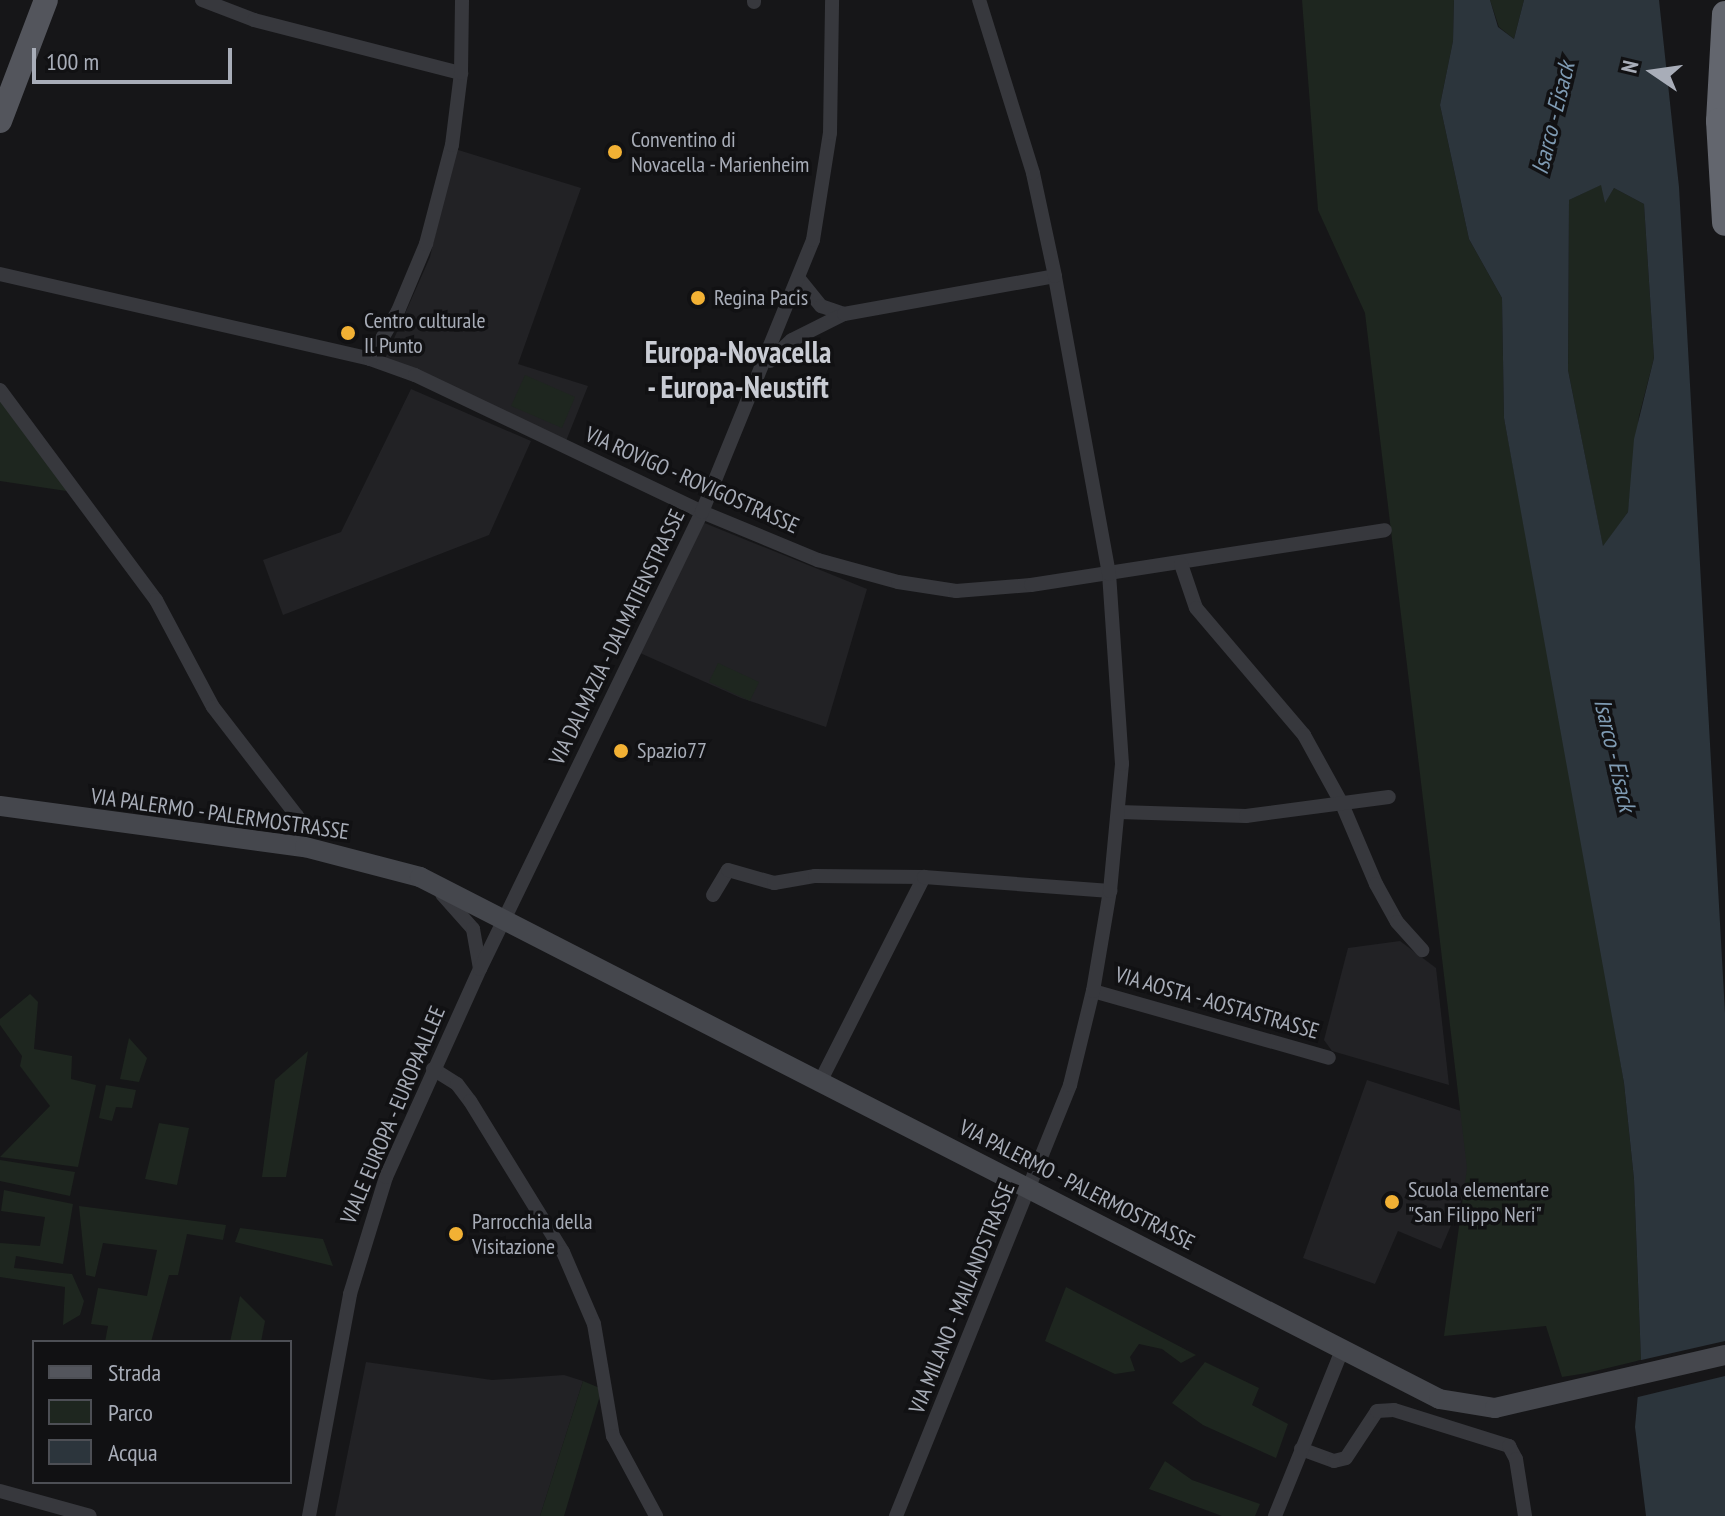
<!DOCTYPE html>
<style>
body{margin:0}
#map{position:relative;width:1725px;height:1516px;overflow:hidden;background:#161618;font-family:"PT Sans Narrow",sans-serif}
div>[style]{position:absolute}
.built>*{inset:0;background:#222225}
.green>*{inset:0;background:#1e261f}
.water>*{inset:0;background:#2c353c}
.pier>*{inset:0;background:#161618}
.street>*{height:14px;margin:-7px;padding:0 7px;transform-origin:7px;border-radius:7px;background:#37383d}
.secondary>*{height:20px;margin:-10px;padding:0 10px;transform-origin:10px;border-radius:10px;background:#45474d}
.primary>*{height:24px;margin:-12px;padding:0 12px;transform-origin:12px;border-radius:12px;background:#53555c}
.highway>*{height:26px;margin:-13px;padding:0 13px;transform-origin:13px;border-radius:13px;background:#63666e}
.dots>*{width:22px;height:22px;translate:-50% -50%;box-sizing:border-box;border:4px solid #111113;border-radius:50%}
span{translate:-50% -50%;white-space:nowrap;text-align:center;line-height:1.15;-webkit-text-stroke:7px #111113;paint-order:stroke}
.poi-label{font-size:22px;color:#a8adb8}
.left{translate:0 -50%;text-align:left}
.street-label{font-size:22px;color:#a8adb8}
.water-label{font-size:24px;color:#7f9bb3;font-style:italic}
.district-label{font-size:30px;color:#c9ccd4;font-weight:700}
.legend{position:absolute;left:32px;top:1340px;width:260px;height:144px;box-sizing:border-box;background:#111113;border:2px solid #4d4f55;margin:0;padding:10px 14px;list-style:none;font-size:24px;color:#a8adb8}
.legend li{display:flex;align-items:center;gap:16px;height:40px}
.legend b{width:40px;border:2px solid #4d4f55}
.north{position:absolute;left:1613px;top:32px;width:80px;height:80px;-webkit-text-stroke:6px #111113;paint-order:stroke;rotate:283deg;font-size:22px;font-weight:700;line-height:32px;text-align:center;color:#a8adb8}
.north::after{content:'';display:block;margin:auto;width:28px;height:36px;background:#a8adb8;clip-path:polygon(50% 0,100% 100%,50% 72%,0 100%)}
.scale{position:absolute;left:32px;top:48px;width:200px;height:36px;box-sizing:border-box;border:4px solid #a8adb8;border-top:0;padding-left:10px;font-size:24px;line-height:28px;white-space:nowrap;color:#a8adb8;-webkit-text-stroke:6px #111113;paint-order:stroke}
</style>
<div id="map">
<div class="built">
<i style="clip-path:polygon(455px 149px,581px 188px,518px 364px,588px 386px,566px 441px,385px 359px,430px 257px)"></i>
<i style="clip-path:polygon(411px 389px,531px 441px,489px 535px,283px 615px,263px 560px,341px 532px)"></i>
<i style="clip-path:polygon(702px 522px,867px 589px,826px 727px,741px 698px,640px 653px)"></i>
<i style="clip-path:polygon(1400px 941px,1436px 968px,1449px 1085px,1332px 1051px,1324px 1040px,1348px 948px)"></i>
<i style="clip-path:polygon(1367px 1080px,1467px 1113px,1473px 1173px,1441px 1249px,1398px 1231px,1375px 1284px,1303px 1258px)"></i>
<i style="clip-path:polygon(366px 1362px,492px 1380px,564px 1375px,583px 1381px,540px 1516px,335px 1516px)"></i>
</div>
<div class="green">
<i style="clip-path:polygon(1302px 0,1454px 0,1453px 41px,1440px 105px,1469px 239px,1502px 298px,1504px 418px,1571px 773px,1624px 1083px,1634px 1179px,1641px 1360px,1587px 1373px,1562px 1377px,1546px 1326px,1444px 1336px,1467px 1168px,1365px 313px,1318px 210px)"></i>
<i style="clip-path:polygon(1490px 0,1524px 0,1514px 39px,1499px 27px)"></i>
<i style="clip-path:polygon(1602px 184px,1605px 202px,1614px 188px,1644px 204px,1654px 358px,1639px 416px,1628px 512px,1603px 547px,1568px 370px,1569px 200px)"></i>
<i style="clip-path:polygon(525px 375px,575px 397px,562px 428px,511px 406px)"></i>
<i style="clip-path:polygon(0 396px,73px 492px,0 481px)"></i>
<i style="clip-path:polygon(718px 663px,759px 682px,750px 701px,709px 682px)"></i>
<i style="clip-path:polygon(30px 994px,38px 1002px,34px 1049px,72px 1056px,71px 1079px,96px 1085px,78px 1167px,0 1157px,50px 1106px,20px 1066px,22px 1056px,0 1025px,0 1019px)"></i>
<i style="clip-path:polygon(129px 1038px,147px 1058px,139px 1082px,120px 1079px)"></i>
<i style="clip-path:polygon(308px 1051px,286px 1177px,262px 1177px,275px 1080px)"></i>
<i style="clip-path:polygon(106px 1085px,136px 1090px,132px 1108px,116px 1107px,112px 1121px,99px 1118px)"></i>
<i style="clip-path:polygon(159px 1123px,189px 1128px,177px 1185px,145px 1179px)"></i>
<i style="clip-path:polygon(0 1160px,75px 1172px,70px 1196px,0 1181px)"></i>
<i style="clip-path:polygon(4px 1190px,73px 1204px,63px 1264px,16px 1256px,14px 1268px,72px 1274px,84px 1301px,80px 1315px,63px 1325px,65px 1287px,0 1277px,0 1243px,40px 1246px,45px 1217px,1px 1211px)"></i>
<i style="clip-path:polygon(79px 1206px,226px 1225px,223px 1240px,187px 1234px,178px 1275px,169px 1275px,151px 1342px,105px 1342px,108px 1326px,91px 1324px,98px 1288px,147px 1296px,157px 1250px,103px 1243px,95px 1277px,86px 1275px)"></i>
<i style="clip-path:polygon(240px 1228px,323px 1239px,333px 1266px,235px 1242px)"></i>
<i style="clip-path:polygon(1066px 1287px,1196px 1355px,1181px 1363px,1162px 1349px,1139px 1344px,1130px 1357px,1135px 1371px,1115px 1374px,1045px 1341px)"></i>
<i style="clip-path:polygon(240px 1296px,265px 1321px,261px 1342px,230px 1342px)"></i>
<i style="clip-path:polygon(1205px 1362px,1259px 1388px,1252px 1405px,1288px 1424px,1276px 1458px,1203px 1425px,1172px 1403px)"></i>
<i style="clip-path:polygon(583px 1381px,602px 1389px,564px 1516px,540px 1516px)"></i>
<i style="clip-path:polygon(1165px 1461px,1192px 1480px,1260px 1504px,1255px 1516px,1222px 1516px,1149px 1489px)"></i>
</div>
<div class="water">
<i style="clip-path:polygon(evenodd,1454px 0,1490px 0,1498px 27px,1514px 39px,1524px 0,1659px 0,1679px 187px,1725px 1013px,1725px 1516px,1646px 1516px,1635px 1427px,1641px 1360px,1634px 1179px,1624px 1083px,1504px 418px,1502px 298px,1469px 239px,1440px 105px,1453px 41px,1454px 0,1601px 185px,1605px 203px,1614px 188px,1644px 204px,1654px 358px,1634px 439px,1628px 512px,1603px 546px,1568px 370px,1569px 200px,1601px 185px)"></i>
</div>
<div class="pier">
<i style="clip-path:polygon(1725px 1341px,1725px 1376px,1634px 1398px,1637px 1361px)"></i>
</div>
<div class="street">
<i style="left:202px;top:0;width:56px;rotate:21deg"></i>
<i style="left:254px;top:20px;width:214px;rotate:14.4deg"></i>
<i style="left:754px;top:0;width:2px;rotate:90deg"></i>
<i style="left:0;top:274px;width:380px;rotate:12.9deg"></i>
<i style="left:370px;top:359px;width:48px;rotate:19.6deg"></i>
<i style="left:415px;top:375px;width:318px;rotate:25.5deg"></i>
<i style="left:702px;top:512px;width:126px;rotate:22.5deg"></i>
<i style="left:818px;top:560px;width:83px;rotate:15.4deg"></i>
<i style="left:898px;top:582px;width:59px;rotate:8.8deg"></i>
<i style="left:956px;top:591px;width:75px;rotate:-4.6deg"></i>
<i style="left:1031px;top:585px;width:358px;rotate:-8.8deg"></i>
<i style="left:799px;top:279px;width:35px;rotate:51deg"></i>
<i style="left:821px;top:306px;width:24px;rotate:19deg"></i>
<i style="left:370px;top:359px;width:56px;rotate:-59.7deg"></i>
<i style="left:398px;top:311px;width:73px;rotate:-67.3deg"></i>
<i style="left:426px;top:244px;width:102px;rotate:-75.3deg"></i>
<i style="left:452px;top:145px;width:73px;rotate:-82.9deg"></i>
<i style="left:461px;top:73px;width:73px;rotate:-89.2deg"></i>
<i style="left:770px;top:361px;width:30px;rotate:-44deg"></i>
<i style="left:792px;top:340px;width:58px;rotate:-26.6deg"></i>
<i style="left:844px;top:314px;width:214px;rotate:-10.2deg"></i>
<i style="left:0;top:390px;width:262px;rotate:53.4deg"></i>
<i style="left:156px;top:600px;width:121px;rotate:62deg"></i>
<i style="left:213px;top:707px;width:138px;rotate:52.4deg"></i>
<i style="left:297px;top:816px;width:32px;rotate:76deg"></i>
<i style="left:1181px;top:564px;width:46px;rotate:71.2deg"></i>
<i style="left:1196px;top:608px;width:167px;rotate:49.6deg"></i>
<i style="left:1304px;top:735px;width:79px;rotate:61.2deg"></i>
<i style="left:1342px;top:804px;width:87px;rotate:67deg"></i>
<i style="left:1376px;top:884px;width:43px;rotate:61.1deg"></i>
<i style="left:1397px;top:922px;width:38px;rotate:48deg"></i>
<i style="left:1119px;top:812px;width:127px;rotate:1.8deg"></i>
<i style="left:1246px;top:816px;width:144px;rotate:-7.6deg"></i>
<i style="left:442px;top:894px;width:47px;rotate:48.5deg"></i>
<i style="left:473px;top:929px;width:40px;rotate:80deg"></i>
<i style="left:713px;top:895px;width:29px;rotate:-59deg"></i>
<i style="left:728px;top:870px;width:48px;rotate:15.8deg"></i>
<i style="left:774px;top:883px;width:42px;rotate:-9.7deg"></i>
<i style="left:815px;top:876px;width:109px;rotate:0.5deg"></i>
<i style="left:1093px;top:991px;width:245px;rotate:15.8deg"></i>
<i style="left:433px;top:1069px;width:28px;rotate:32deg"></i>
<i style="left:457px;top:1084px;width:21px;rotate:53deg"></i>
<i style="left:470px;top:1101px;width:177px;rotate:58.4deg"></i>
<i style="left:563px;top:1252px;width:78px;rotate:66.7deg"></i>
<i style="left:594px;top:1324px;width:114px;rotate:80.4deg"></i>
<i style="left:613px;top:1436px;width:91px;rotate:61.7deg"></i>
<i style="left:821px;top:1080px;width:228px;rotate:-63.1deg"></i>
<i style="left:924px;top:877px;width:187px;rotate:4.3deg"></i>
<i style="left:1301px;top:1449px;width:35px;rotate:20deg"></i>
<i style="left:1334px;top:1461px;width:12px;rotate:-14deg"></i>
<i style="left:1346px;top:1458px;width:56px;rotate:-56.6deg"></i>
<i style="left:1377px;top:1411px;width:17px;rotate:-3deg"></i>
<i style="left:1394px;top:1410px;width:121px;rotate:17.4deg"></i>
<i style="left:1509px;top:1446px;width:15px;rotate:62deg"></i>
<i style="left:1516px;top:1459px;width:58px;rotate:81deg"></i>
<i style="left:0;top:1491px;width:93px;rotate:15.5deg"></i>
<i style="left:309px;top:1516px;width:226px;rotate:-79.5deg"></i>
<i style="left:350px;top:1294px;width:122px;rotate:-72.9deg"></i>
<i style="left:386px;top:1177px;width:228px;rotate:-65.7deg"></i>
<i style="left:480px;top:969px;width:508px;rotate:-64.09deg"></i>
<i style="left:702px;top:512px;width:294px;rotate:-67.8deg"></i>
<i style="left:813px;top:240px;width:108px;rotate:-81deg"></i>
<i style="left:830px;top:133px;width:133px;rotate:-89.1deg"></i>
<i style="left:896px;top:1516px;width:465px;rotate:-68deg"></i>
<i style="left:1070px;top:1085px;width:97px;rotate:-76.3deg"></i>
<i style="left:1093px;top:991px;width:101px;rotate:-80.4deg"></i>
<i style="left:1110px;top:891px;width:128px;rotate:-84.6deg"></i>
<i style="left:1122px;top:764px;width:190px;rotate:-93.9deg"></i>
<i style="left:1109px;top:574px;width:303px;rotate:-100.3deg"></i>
<i style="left:1055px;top:276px;width:105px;rotate:-102.1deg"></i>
<i style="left:1033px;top:173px;width:181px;rotate:-107.3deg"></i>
<i style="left:1275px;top:1516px;width:176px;rotate:-68deg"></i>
</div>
<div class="secondary">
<i style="left:0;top:806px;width:308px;rotate:7.7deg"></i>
<i style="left:305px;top:847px;width:119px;rotate:14.6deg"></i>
<i style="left:420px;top:877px;width:1145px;rotate:27.12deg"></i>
<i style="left:1439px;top:1399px;width:57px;rotate:9.1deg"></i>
<i style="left:1495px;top:1408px;width:236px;rotate:-13deg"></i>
</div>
<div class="primary">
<i style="left:0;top:121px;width:129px;rotate:-69.2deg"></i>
</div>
<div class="highway">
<i style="left:1725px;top:14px;width:107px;rotate:93.2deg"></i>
<i style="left:1719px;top:121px;width:102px;rotate:86.6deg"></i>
</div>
<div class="dots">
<i style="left:615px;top:152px;background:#f2b134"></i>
<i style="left:698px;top:298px;background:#f2b134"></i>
<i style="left:348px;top:333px;background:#f2b134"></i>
<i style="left:621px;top:751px;background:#f2b134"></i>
<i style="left:1392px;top:1202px;background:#f2b134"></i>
<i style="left:456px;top:1234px;background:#f2b134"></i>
</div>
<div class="poi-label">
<span class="left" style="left:631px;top:152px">Conventino di<br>Novacella - Marienheim</span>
<span class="left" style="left:714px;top:298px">Regina Pacis</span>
<span class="left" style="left:364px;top:333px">Centro culturale<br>Il Punto</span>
<span class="left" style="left:637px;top:751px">Spazio77</span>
<span class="left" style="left:1408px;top:1202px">Scuola elementare<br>"San Filippo Neri"</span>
<span class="left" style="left:472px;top:1234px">Parrocchia della<br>Visitazione</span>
</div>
<div class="street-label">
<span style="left:692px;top:480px;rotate:24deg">VIA ROVIGO - ROVIGOSTRASSE</span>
<span style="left:617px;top:637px;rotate:-64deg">VIA DALMAZIA - DALMATIENSTRASSE</span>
<span style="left:220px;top:814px;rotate:8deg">VIA PALERMO - PALERMOSTRASSE</span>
<span style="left:1217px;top:1003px;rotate:16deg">VIA AOSTA - AOSTASTRASSE</span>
<span style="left:393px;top:1115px;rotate:-67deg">VIALE EUROPA - EUROPAALLEE</span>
<span style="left:1077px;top:1185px;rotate:27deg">VIA PALERMO - PALERMOSTRASSE</span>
<span style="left:962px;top:1298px;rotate:-68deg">VIA MILANO - MAILANDSTRASSE</span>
</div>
<div class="water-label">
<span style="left:1553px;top:118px;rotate:-76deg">Isarco - Eisack</span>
<span style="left:1615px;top:755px;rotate:77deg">Isarco - Eisack</span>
</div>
<div class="district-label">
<span style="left:738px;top:369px">Europa-Novacella<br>- Europa-Neustift</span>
</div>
<ul class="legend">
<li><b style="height:10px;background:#53555c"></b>Strada</li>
<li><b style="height:22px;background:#1e261f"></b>Parco</li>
<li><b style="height:22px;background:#2c353c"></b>Acqua</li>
</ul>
<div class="north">N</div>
<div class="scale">100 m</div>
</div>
